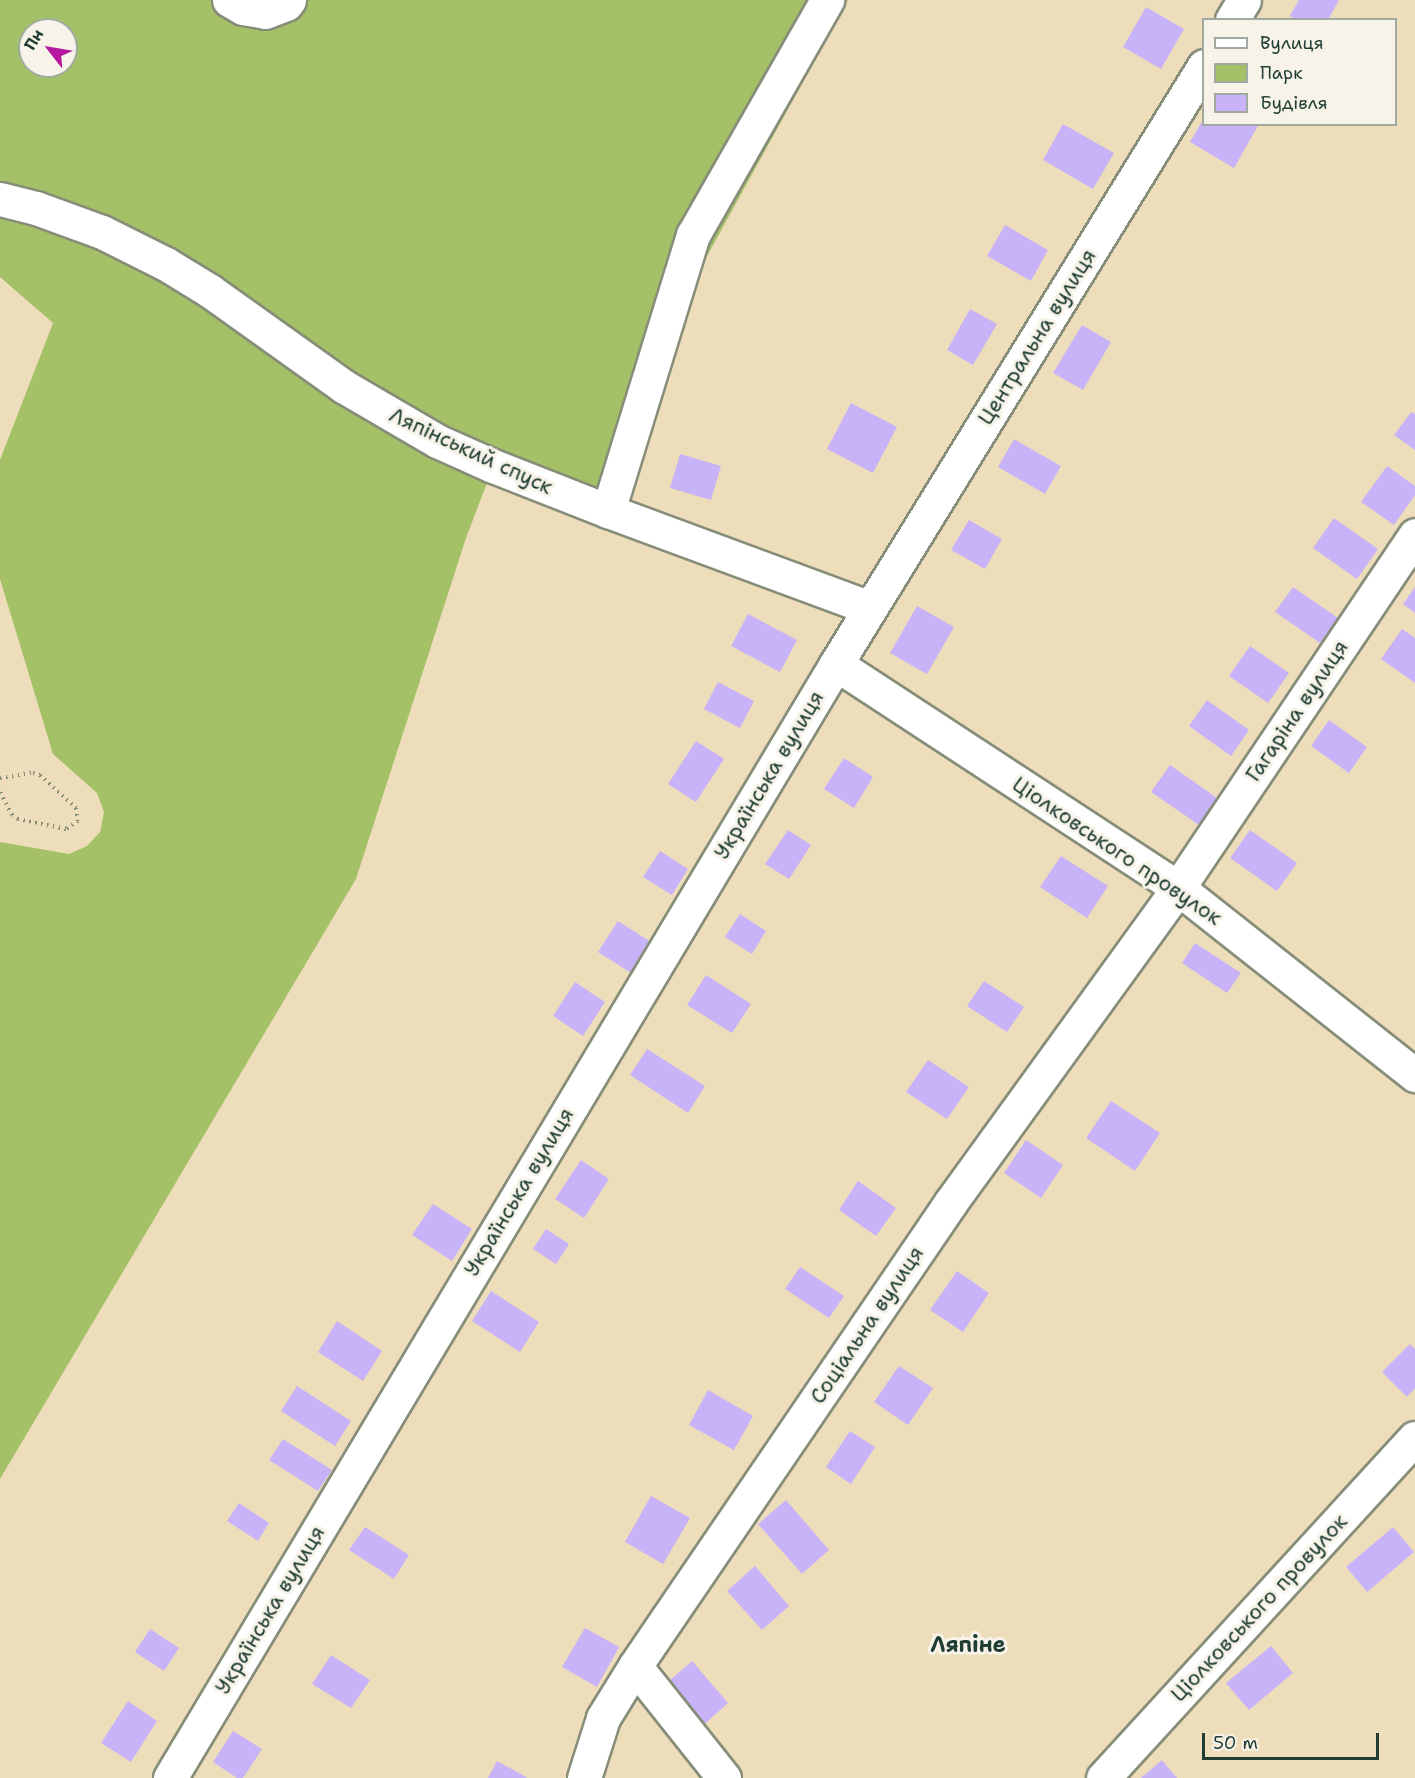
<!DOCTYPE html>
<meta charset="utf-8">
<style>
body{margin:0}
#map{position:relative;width:1415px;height:1778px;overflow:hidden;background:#edb;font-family:"Shantell Sans",sans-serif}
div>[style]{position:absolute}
.green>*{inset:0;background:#a5c168}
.building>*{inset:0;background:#c8b3f8}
.path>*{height:4px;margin-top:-2px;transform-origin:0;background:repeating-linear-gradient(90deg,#868d78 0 1.5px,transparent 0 6px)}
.roads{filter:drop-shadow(2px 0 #868d78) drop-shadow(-2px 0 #868d78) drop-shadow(0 2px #868d78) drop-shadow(0 -2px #868d78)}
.minor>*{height:33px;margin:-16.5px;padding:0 16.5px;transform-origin:16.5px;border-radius:16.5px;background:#fff}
span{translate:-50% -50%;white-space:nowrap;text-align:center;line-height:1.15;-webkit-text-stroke:6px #f7f3e8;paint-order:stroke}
.street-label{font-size:21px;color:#1f3d34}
.neighbourhood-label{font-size:22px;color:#1f3d34;font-weight:700}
.legend{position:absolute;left:1202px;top:18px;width:195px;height:108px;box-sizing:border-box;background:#f7f3e8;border:2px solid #a1aaa0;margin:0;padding:8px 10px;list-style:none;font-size:18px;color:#1f3d34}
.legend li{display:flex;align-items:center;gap:12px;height:30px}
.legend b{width:30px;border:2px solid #a1aaa0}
.north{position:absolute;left:18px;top:18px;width:60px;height:60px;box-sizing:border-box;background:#f7f3e8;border:2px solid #a1aaa0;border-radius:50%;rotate:301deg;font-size:16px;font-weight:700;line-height:24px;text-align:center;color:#1f3d34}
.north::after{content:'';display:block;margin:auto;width:21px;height:27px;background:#b5179e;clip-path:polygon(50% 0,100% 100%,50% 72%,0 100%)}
.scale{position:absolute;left:1202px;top:1733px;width:177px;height:27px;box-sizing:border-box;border:3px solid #1f3d34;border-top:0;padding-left:8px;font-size:18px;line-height:21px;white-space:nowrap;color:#1f3d34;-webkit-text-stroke:4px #f7f3e8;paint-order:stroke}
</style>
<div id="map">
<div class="green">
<i style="clip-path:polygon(evenodd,0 0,848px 0,696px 276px,608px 511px,493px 467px,466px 538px,356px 879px,0 1479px,0 842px,69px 854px,87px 846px,100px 832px,104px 812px,97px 793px,53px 754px,0 579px,0 460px,53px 323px,0 277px,0 0,30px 30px,66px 30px,66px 66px,30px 66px,30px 30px)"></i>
</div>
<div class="building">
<i style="clip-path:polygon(1299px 0,1339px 0,1328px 20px,1296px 20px,1290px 16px)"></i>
<i style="clip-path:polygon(1146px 7px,1184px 29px,1161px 69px,1123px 47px)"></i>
<i style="clip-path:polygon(1204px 118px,1204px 124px,1259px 124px,1234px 168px,1190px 142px)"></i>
<i style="clip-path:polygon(1063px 124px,1114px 153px,1093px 189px,1043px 160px)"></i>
<i style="clip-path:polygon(1005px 225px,1048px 250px,1031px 281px,987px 256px)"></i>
<i style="clip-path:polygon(970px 309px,997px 324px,973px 365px,947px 350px)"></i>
<i style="clip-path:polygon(1082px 325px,1111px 342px,1083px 390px,1053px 373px)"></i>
<i style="clip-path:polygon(851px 403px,897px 427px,873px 473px,827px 449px)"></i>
<i style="clip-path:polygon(1411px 412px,1415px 414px,1415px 450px,1394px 435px)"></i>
<i style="clip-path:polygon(1014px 439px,1061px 466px,1045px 494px,998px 467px)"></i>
<i style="clip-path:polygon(680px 454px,721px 466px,711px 500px,670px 488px)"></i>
<i style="clip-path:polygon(1387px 466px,1415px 486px,1415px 495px,1394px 525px,1361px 502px)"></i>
<i style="clip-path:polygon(1334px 518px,1378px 549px,1357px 579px,1313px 548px)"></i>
<i style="clip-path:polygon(969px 520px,1002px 539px,985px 569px,951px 550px)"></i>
<i style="clip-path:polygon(1293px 587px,1338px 618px,1320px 643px,1275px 612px)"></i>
<i style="clip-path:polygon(1415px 587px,1415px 613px,1403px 604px)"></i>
<i style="clip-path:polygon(917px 606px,954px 627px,927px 674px,890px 653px)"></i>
<i style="clip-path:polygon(748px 614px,797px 640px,780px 672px,731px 646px)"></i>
<i style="clip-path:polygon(1402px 629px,1415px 638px,1415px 683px,1381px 659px)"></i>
<i style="clip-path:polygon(1250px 646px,1289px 673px,1268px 703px,1229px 676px)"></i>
<i style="clip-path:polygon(718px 682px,754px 701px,740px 728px,704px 709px)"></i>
<i style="clip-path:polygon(1207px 700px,1249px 730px,1231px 756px,1189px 726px)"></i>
<i style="clip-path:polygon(1329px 720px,1367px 747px,1349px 773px,1311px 746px)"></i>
<i style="clip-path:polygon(696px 741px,724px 759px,696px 802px,668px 784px)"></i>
<i style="clip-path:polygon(844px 758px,873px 777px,854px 808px,824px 789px)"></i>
<i style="clip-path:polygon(1170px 765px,1217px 798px,1199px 825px,1151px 792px)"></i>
<i style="clip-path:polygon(788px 830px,811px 845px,789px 879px,765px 864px)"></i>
<i style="clip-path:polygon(1250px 830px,1297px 863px,1277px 891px,1230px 858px)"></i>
<i style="clip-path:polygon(660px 851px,688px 869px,672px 895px,643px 877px)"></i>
<i style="clip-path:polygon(1061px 856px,1108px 886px,1087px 918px,1040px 887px)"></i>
<i style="clip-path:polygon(740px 914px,766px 931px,752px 954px,725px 937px)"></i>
<i style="clip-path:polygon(618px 921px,651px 942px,631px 973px,598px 952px)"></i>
<i style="clip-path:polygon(1195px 943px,1241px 973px,1227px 993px,1182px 963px)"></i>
<i style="clip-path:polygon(706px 975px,751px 1004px,732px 1033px,687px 1005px)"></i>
<i style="clip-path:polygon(984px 981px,1024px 1007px,1007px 1032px,967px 1006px)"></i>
<i style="clip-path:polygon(575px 982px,605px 1002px,583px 1036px,553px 1016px)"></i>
<i style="clip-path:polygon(647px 1049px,705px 1086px,688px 1113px,630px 1075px)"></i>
<i style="clip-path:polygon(928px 1060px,969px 1087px,947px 1119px,906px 1092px)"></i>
<i style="clip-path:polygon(1111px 1101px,1160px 1133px,1135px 1171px,1086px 1138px)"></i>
<i style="clip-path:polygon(1026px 1140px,1063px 1165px,1041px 1198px,1004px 1173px)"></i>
<i style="clip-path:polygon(581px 1160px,609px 1179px,584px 1218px,555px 1199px)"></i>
<i style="clip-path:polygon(858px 1181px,896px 1208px,876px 1236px,839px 1210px)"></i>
<i style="clip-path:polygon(433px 1204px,472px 1229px,452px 1261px,412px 1235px)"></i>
<i style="clip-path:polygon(546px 1229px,569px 1244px,556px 1264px,533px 1249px)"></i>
<i style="clip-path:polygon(800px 1267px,844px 1296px,829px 1318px,785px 1289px)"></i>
<i style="clip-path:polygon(957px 1271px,989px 1293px,963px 1332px,930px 1310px)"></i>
<i style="clip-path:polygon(491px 1291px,539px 1322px,520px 1352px,472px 1321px)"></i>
<i style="clip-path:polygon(337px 1321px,382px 1351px,363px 1381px,318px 1352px)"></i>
<i style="clip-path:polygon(1410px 1344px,1415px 1349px,1415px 1388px,1407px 1397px,1382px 1372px)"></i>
<i style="clip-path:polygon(899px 1366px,933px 1388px,908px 1425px,874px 1402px)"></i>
<i style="clip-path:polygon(297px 1386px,351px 1421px,335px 1446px,281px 1411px)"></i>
<i style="clip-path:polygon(708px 1390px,753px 1416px,734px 1450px,689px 1425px)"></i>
<i style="clip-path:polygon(850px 1431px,875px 1447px,851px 1484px,826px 1467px)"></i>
<i style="clip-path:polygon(283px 1439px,332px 1470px,318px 1491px,269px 1460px)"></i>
<i style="clip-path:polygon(651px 1496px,690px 1518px,663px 1564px,625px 1542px)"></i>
<i style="clip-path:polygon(786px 1500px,829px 1550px,802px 1574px,758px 1524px)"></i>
<i style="clip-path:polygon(239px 1503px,269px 1523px,258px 1541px,227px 1521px)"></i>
<i style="clip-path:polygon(365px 1527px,409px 1555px,394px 1579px,349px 1550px)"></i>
<i style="clip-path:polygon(1393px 1527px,1414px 1552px,1367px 1592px,1346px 1567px)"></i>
<i style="clip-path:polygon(755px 1566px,789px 1606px,762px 1630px,727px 1591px)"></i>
<i style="clip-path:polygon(585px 1628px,619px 1647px,597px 1687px,562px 1667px)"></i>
<i style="clip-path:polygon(150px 1629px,179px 1648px,164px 1671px,135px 1652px)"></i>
<i style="clip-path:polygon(1271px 1646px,1293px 1673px,1249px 1710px,1226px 1683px)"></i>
<i style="clip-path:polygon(331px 1655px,370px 1680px,351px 1708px,312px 1684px)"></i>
<i style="clip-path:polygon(692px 1661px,728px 1703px,698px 1730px,661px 1688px)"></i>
<i style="clip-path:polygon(128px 1701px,157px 1721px,131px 1762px,101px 1743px)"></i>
<i style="clip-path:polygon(233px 1731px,262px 1749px,243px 1778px,237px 1778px,213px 1762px)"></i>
<i style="clip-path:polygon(1162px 1760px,1177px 1778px,1141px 1778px)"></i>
<i style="clip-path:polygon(497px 1761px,528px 1778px,488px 1778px)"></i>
</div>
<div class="path">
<i style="left:0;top:778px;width:33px;rotate:-9deg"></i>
<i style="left:33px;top:773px;width:7px;rotate:16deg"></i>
<i style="left:40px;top:775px;width:49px;rotate:42.5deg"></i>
<i style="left:76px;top:808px;width:13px;rotate:81deg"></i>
<i style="left:78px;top:821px;width:14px;rotate:146deg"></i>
<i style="left:66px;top:829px;width:49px;rotate:-168.2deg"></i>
<i style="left:18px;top:819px;width:7px;rotate:-146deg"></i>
<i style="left:12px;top:815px;width:27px;rotate:-117deg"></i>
</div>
<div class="roads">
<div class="minor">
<i style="left:229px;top:0;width:16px;rotate:30deg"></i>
<i style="left:243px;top:8px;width:22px;rotate:10deg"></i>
<i style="left:265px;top:12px;width:22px;rotate:-21deg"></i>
<i style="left:286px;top:4px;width:5px;rotate:-53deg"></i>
<i style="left:1232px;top:20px;width:23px;rotate:-59deg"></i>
<i style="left:0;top:199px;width:37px;rotate:14deg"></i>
<i style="left:36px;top:208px;width:70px;rotate:20deg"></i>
<i style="left:102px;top:232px;width:72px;rotate:26.6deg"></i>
<i style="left:166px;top:264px;width:52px;rotate:31.5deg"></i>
<i style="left:210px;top:291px;width:163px;rotate:35.5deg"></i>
<i style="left:343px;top:386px;width:109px;rotate:30.3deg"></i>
<i style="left:437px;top:441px;width:61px;rotate:24.1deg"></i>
<i style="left:493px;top:466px;width:123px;rotate:21.4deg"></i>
<i style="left:608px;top:511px;width:279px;rotate:20.3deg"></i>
<i style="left:608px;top:511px;width:289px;rotate:-72.9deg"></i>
<i style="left:693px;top:235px;width:271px;rotate:-60.3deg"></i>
<i style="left:836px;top:664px;width:409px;rotate:33.2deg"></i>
<i style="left:1178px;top:888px;width:302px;rotate:38.3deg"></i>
<i style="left:635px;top:1666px;width:143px;rotate:51.5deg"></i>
<i style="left:170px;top:1778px;width:1298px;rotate:-59.13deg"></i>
<i style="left:836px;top:664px;width:702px;rotate:-58.39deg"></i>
<i style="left:584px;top:1778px;width:63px;rotate:-72.4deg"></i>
<i style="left:603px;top:1718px;width:61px;rotate:-58.4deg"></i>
<i style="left:635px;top:1666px;width:561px;rotate:-55.74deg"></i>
<i style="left:951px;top:1202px;width:387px;rotate:-54.1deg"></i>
<i style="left:1178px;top:888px;width:425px;rotate:-56.1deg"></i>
<i style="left:1103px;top:1778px;width:461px;rotate:-47.5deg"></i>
</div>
</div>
<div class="street-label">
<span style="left:1037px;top:337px;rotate:-58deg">Центральна вулиця</span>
<span style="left:471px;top:451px;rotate:25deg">Ляпінський спуск</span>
<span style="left:1297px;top:711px;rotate:-56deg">Гагаріна вулиця</span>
<span style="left:769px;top:775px;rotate:-59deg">Українська вулиця</span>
<span style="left:1117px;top:851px;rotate:34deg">Ціолковського провулок</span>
<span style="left:519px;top:1192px;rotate:-59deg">Українська вулиця</span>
<span style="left:867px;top:1325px;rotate:-56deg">Соціальна вулиця</span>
<span style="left:1259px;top:1608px;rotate:-47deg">Ціолковського провулок</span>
<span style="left:270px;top:1610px;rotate:-59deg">Українська вулиця</span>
</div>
<div class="neighbourhood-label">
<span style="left:968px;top:1645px">Ляпіне</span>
</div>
<ul class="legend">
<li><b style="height:8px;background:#fff"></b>Вулиця</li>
<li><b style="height:16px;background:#a5c168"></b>Парк</li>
<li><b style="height:16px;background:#c8b3f8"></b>Будівля</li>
</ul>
<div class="north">Пн</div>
<div class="scale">50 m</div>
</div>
